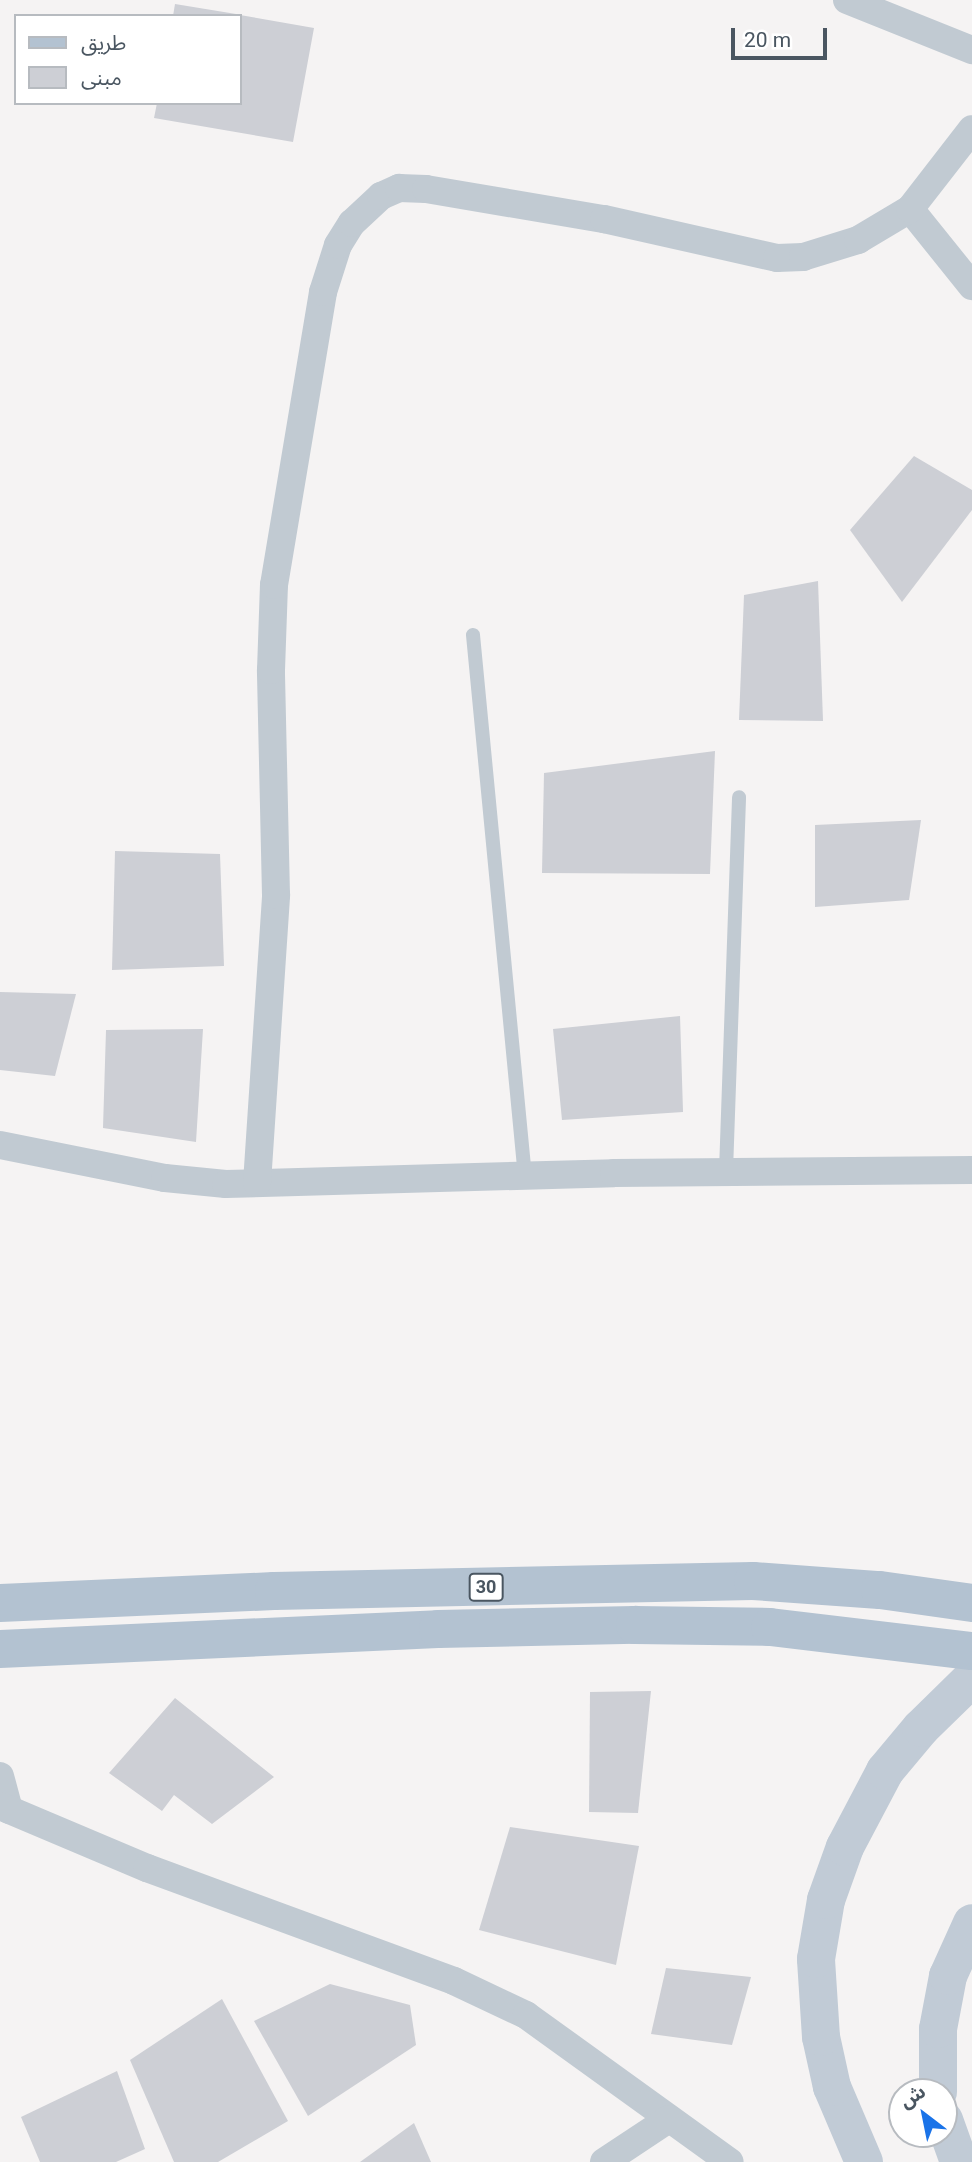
<!DOCTYPE html>
<meta charset="utf-8">
<style>
body{margin:0}
#map{position:relative;width:972px;height:2162px;overflow:hidden;background:#f5f3f3;font-family:Roboto,"Noto Sans Arabic",sans-serif}
div>[style]{position:absolute}
.building>*{inset:0;background:#cdcfd5}
.service>*{height:14px;margin:-7px;padding:0 7px;transform-origin:7px;border-radius:7px;background:#c1cad2}
.minor>*{height:28px;margin:-14px;padding:0 14px;transform-origin:14px;border-radius:14px;background:#c1cad2}
.secondary>*{height:38px;margin:-19px;padding:0 19px;transform-origin:19px;border-radius:19px;background:#c1cbd6}
.primary>*{height:38px;margin:-19px;padding:0 19px;transform-origin:19px;border-radius:19px;background:#b3c2d1}
span{translate:-50% -50%;white-space:nowrap;text-align:center;line-height:1.15;-webkit-text-stroke:5px #fff;paint-order:stroke}
.shield-label span{padding:2px 5px;background:#fff;border:2px solid;border-radius:5px;-webkit-text-stroke-width:0}
.shield-label{font-size:18px;color:#4a5661;font-weight:700}
.legend{position:absolute;left:14px;top:14px;width:228px;height:91px;box-sizing:border-box;background:#fff;border:2px solid #b7bbc0;margin:0;padding:9px 12px;list-style:none;font-size:21px;color:#4a5661}
.legend li{display:flex;align-items:center;gap:14px;height:35px}
.legend b{width:35px;border:2px solid #b7bbc0}
.north{position:absolute;left:888px;top:2078px;width:70px;height:70px;box-sizing:border-box;background:#fff;border:2px solid #b7bbc0;border-radius:50%;rotate:328deg;font-size:19px;font-weight:700;line-height:28px;text-align:center;color:#4a5661}
.north::after{content:'';display:block;margin:auto;width:24px;height:32px;background:#1a73e8;clip-path:polygon(50% 0,100% 100%,50% 72%,0 100%)}
.scale{position:absolute;left:731px;top:28px;width:96px;height:32px;box-sizing:border-box;border:4px solid #4a5661;border-top:0;padding-left:9px;font-size:21px;line-height:24px;white-space:nowrap;color:#4a5661;-webkit-text-stroke:5px #fff;paint-order:stroke}
</style>
<div id="map">
<div class="building">
<i style="clip-path:polygon(175px 4px,236px 14px,235px 16px,173px 16px)"></i>
<i style="clip-path:polygon(240px 15px,314px 28px,293px 142px,154px 118px,157px 103px,240px 103px)"></i>
<i style="clip-path:polygon(914px 456px,972px 490px,972px 510px,902px 602px,850px 530px)"></i>
<i style="clip-path:polygon(818px 581px,823px 721px,739px 720px,744px 595px)"></i>
<i style="clip-path:polygon(715px 751px,710px 874px,542px 873px,544px 773px)"></i>
<i style="clip-path:polygon(921px 820px,909px 900px,815px 907px,815px 825px)"></i>
<i style="clip-path:polygon(115px 851px,220px 854px,224px 966px,112px 970px)"></i>
<i style="clip-path:polygon(0 992px,76px 994px,55px 1076px,0 1070px)"></i>
<i style="clip-path:polygon(680px 1016px,683px 1112px,562px 1120px,553px 1029px)"></i>
<i style="clip-path:polygon(203px 1029px,196px 1142px,103px 1128px,106px 1030px)"></i>
<i style="clip-path:polygon(651px 1691px,638px 1813px,589px 1812px,590px 1692px)"></i>
<i style="clip-path:polygon(175px 1698px,274px 1777px,212px 1824px,174px 1795px,162px 1811px,109px 1773px)"></i>
<i style="clip-path:polygon(510px 1827px,639px 1846px,616px 1965px,479px 1930px)"></i>
<i style="clip-path:polygon(666px 1968px,751px 1977px,732px 2045px,651px 2034px)"></i>
<i style="clip-path:polygon(330px 1984px,410px 2005px,416px 2045px,308px 2116px,254px 2021px)"></i>
<i style="clip-path:polygon(222px 1999px,288px 2121px,218px 2162px,174px 2162px,130px 2060px)"></i>
<i style="clip-path:polygon(117px 2071px,145px 2149px,116px 2162px,40px 2162px,21px 2117px)"></i>
<i style="clip-path:polygon(414px 2123px,431px 2162px,360px 2162px)"></i>
</div>
<div class="service">
<i style="left:473px;top:635px;width:544px;rotate:84.52deg"></i>
<i style="left:726px;top:1171px;width:374px;rotate:-88deg"></i>
</div>
<div class="minor">
<i style="left:847px;top:0;width:135px;rotate:21.8deg"></i>
<i style="left:910px;top:209px;width:99px;rotate:51.2deg"></i>
<i style="left:0;top:1145px;width:168px;rotate:11.3deg"></i>
<i style="left:165px;top:1178px;width:61px;rotate:5.6deg"></i>
<i style="left:226px;top:1184px;width:388px;rotate:-1.6deg"></i>
<i style="left:614px;top:1173px;width:358px;rotate:-0.5deg"></i>
<i style="left:257px;top:1183px;width:289px;rotate:-86.2deg"></i>
<i style="left:276px;top:895px;width:225px;rotate:-91.3deg"></i>
<i style="left:271px;top:670px;width:85px;rotate:-88deg"></i>
<i style="left:274px;top:585px;width:297px;rotate:-80.5deg"></i>
<i style="left:323px;top:292px;width:49px;rotate:-72.3deg"></i>
<i style="left:338px;top:245px;width:26px;rotate:-58deg"></i>
<i style="left:352px;top:223px;width:40px;rotate:-43deg"></i>
<i style="left:381px;top:196px;width:20px;rotate:-24deg"></i>
<i style="left:399px;top:188px;width:27px;rotate:2deg"></i>
<i style="left:426px;top:189px;width:181px;rotate:9.6deg"></i>
<i style="left:604px;top:219px;width:177px;rotate:12.7deg"></i>
<i style="left:777px;top:258px;width:26px;rotate:-2deg"></i>
<i style="left:803px;top:257px;width:58px;rotate:-17.2deg"></i>
<i style="left:858px;top:240px;width:61px;rotate:-30.8deg"></i>
<i style="left:910px;top:209px;width:101px;rotate:-52.2deg"></i>
<i style="left:0;top:1776px;width:35px;rotate:75deg"></i>
<i style="left:0;top:1806px;width:160px;rotate:22.9deg"></i>
<i style="left:147px;top:1868px;width:327px;rotate:20.2deg"></i>
<i style="left:454px;top:1981px;width:80px;rotate:25.3deg"></i>
<i style="left:526px;top:2015px;width:251px;rotate:35.8deg"></i>
<i style="left:604px;top:2162px;width:78px;rotate:-33.5deg"></i>
</div>
<div class="secondary">
<i style="left:938px;top:2092px;width:63px;rotate:-90deg"></i>
<i style="left:938px;top:2029px;width:54px;rotate:-79.3deg"></i>
<i style="left:948px;top:1976px;width:58px;rotate:-65.6deg"></i>
<i style="left:944px;top:2120px;width:45px;rotate:70.3deg"></i>
<i style="left:864px;top:2162px;width:82px;rotate:-113.1deg"></i>
<i style="left:832px;top:2087px;width:51px;rotate:-102.4deg"></i>
<i style="left:821px;top:2037px;width:78px;rotate:-93.7deg"></i>
<i style="left:816px;top:1959px;width:60px;rotate:-80.4deg"></i>
<i style="left:826px;top:1900px;width:56px;rotate:-70.3deg"></i>
<i style="left:845px;top:1847px;width:86px;rotate:-62.2deg"></i>
<i style="left:885px;top:1771px;width:56px;rotate:-50.1deg"></i>
<i style="left:921px;top:1728px;width:71px;rotate:-44.4deg"></i>
</div>
<div class="primary">
<i style="left:0;top:1603px;width:274px;rotate:-2.5deg"></i>
<i style="left:274px;top:1591px;width:479px;rotate:-1.2deg"></i>
<i style="left:753px;top:1581px;width:127px;rotate:4.1deg"></i>
<i style="left:880px;top:1590px;width:93px;rotate:8deg"></i>
<i style="left:0;top:1649px;width:438px;rotate:-2.6deg"></i>
<i style="left:438px;top:1629px;width:197px;rotate:-1.2deg"></i>
<i style="left:635px;top:1625px;width:135px;rotate:0.8deg"></i>
<i style="left:770px;top:1627px;width:203px;rotate:6.8deg"></i>
</div>
<div class="shield-label">
<span style="left:486px;top:1587px">30</span>
</div>
<ul class="legend">
<li><b style="height:9px;background:#b3c2d1"></b>طريق</li>
<li><b style="height:19px;background:#cdcfd5"></b>مبنى</li>
</ul>
<div class="north">ش</div>
<div class="scale">20 m</div>
</div>
